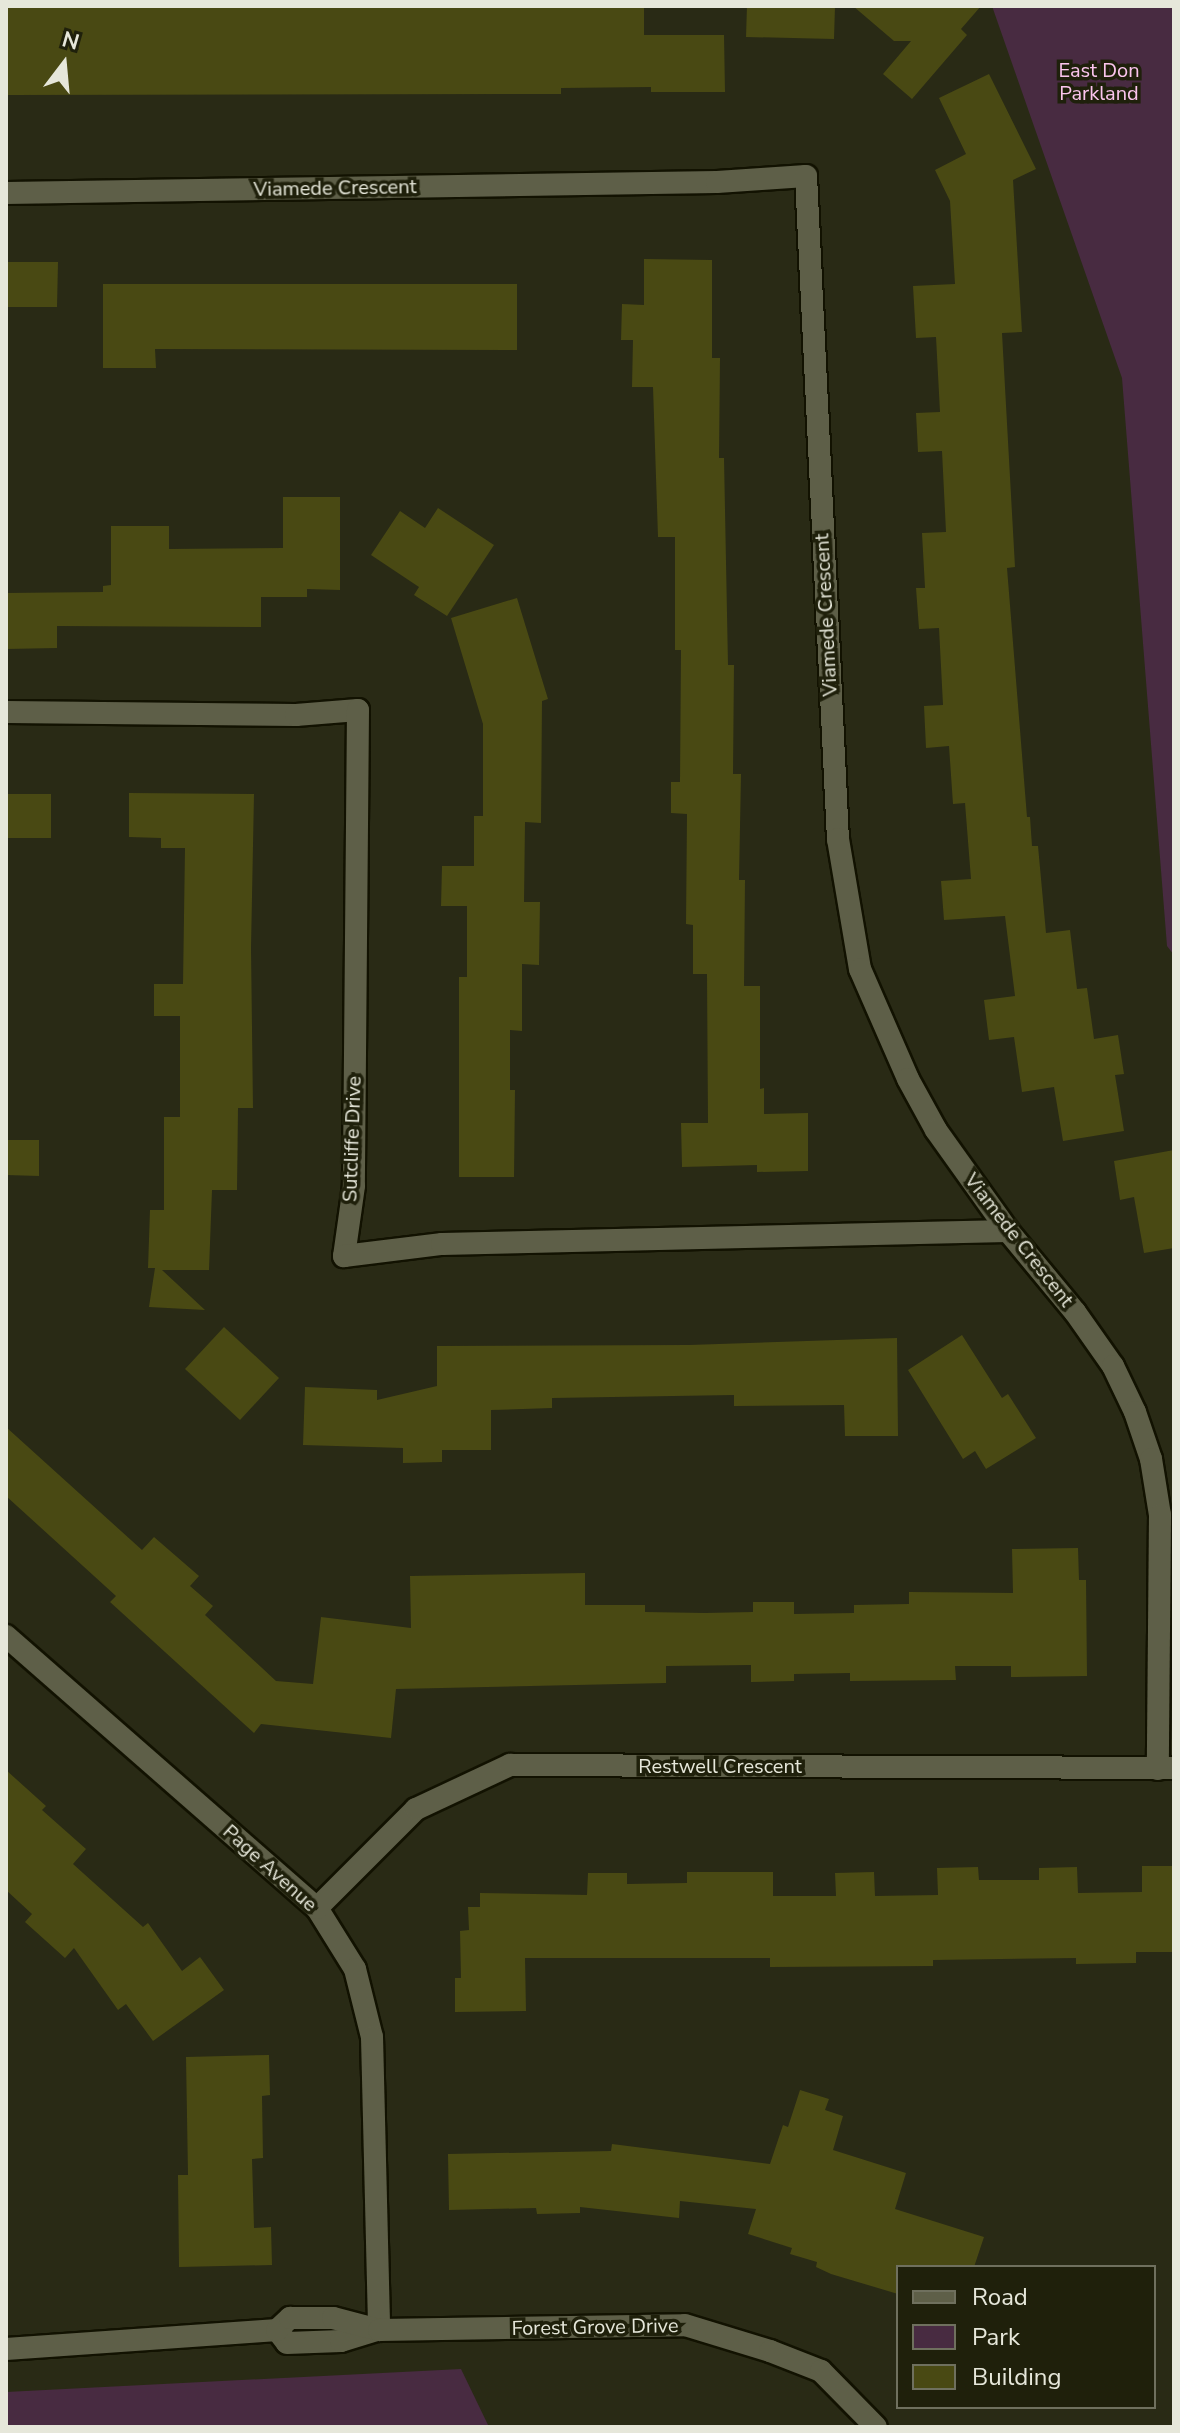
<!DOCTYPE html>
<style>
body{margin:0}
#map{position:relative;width:1180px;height:2433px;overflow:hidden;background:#292a15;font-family:"Nunito Sans",sans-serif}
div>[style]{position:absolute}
.green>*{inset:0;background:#482b41}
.building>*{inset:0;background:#494913}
.roads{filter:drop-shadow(2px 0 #121201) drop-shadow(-2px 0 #121201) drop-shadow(0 2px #121201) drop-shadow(0 -2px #121201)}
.minor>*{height:22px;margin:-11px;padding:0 11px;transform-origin:11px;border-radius:11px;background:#5e5f48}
span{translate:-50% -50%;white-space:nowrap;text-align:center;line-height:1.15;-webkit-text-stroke:7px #1f200b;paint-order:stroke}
.park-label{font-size:20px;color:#fbc4ed}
.street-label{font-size:20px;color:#e6e7da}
.frame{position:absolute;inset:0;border:8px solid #e6e7da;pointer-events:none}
.legend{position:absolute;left:896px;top:2265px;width:260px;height:144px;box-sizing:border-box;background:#1f200b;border:2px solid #6f705e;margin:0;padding:10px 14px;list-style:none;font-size:24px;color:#e6e7da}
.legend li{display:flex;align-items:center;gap:16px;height:40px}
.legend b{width:40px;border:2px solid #6f705e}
.north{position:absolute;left:24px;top:24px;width:80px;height:80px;-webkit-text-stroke:6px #1f200b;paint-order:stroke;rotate:16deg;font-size:22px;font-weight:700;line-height:32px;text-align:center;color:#e6e7da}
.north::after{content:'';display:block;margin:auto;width:28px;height:36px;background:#e6e7da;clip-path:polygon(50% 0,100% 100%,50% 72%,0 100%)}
</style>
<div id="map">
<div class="green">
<i style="clip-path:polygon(992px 6px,1174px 6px,1174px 955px,1167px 946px,1122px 378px)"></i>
<i style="clip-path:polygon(461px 2369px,489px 2427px,6px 2427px,6px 2392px)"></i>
</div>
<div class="building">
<i style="clip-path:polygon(6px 6px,644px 6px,644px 35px,724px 35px,725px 92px,651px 92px,651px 87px,561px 88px,561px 94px,6px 95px)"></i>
<i style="clip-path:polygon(747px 6px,835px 6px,834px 39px,746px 37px)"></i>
<i style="clip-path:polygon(853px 6px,981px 6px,961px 29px,967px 35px,912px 99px,883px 74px,911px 41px,894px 41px)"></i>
<i style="clip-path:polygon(989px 74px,1036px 169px,1013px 180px,1022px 332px,1002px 333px,1015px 567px,1007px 568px,1027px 817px,1030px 817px,1032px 846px,1038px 846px,1046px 933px,1070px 930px,1077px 989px,1087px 988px,1094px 1039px,1118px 1035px,1124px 1074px,1115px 1075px,1124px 1131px,1063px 1141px,1054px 1087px,1022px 1092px,1014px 1037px,989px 1040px,984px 1000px,1015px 996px,1005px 916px,944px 920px,941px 881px,971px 879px,965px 803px,953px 804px,949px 746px,926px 748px,924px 706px,943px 705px,939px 628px,919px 629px,916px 588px,925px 588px,922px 533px,946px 532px,942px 451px,918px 452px,916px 413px,940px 412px,936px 337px,916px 338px,913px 286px,955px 284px,950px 201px,935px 170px,966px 154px,939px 98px)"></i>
<i style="clip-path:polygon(644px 259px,712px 260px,712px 358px,720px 358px,719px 458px,724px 458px,728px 665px,734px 665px,733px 774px,741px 774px,739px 880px,745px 880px,744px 986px,760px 986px,760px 1089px,764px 1088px,764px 1114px,808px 1113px,808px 1171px,757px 1172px,757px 1165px,682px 1167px,681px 1123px,708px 1123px,707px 974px,693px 974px,693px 925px,686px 924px,687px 814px,671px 813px,671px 782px,680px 782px,681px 650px,675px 650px,675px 537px,658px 537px,653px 387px,632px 387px,633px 340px,621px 340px,622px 304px,644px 305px)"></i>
<i style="clip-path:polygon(6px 262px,58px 262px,57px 307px,6px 307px)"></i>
<i style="clip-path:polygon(103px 284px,517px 284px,517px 350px,155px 349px,156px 368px,103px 368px)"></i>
<i style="clip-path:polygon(283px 497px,340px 497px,340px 590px,307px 589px,307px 597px,261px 597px,261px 627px,57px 626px,57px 648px,6px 649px,6px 593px,103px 592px,103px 586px,111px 585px,111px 526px,169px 526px,169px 549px,283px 548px)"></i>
<i style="clip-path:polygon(438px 508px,494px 545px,447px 616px,414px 595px,419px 587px,371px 555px,400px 511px,425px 528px)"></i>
<i style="clip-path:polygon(517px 598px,548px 699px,542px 701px,541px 823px,525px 822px,524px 902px,540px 902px,539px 965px,522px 964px,522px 1031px,510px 1030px,510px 1090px,515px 1090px,514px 1177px,459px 1177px,459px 977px,467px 977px,467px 906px,441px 906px,442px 866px,474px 866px,474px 816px,483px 816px,483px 724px,451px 618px)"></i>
<i style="clip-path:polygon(129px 793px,254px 794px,251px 948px,253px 1108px,238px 1108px,237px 1190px,212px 1190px,209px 1270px,162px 1270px,205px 1310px,149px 1307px,155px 1268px,148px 1268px,150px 1210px,164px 1210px,164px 1117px,180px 1117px,180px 1016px,154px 1016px,154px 984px,183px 984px,185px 848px,161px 848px,161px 838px,129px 837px)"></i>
<i style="clip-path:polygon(6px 794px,51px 794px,51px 838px,6px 838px)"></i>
<i style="clip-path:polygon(6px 1140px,39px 1140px,39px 1176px,6px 1175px)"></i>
<i style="clip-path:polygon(1174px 1150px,1174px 1248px,1144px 1253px,1134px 1197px,1120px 1200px,1114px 1161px)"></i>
<i style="clip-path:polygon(224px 1327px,279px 1378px,240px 1420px,185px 1369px)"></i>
<i style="clip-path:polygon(962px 1335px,1002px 1398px,1008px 1394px,1036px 1438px,986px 1469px,975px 1451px,963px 1459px,908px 1370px)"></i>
<i style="clip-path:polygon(897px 1338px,898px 1436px,845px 1436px,844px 1405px,734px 1406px,734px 1395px,552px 1398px,552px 1408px,491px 1410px,491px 1450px,442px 1450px,442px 1462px,403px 1463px,403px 1448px,303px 1445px,305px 1387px,377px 1390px,377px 1400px,437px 1386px,437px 1346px,689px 1345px)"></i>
<i style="clip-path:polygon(6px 1427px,142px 1550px,154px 1537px,199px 1576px,190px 1586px,213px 1606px,205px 1615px,276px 1681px,313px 1684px,321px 1617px,411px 1628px,410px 1576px,585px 1573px,585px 1605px,645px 1605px,645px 1612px,705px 1613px,753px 1612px,753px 1602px,794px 1602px,794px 1614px,854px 1613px,854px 1605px,909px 1604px,909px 1592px,1013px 1593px,1012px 1549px,1078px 1548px,1079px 1580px,1086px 1580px,1087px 1676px,1011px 1677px,1011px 1666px,955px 1666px,956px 1680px,850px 1681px,850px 1673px,794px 1674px,794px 1681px,751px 1682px,751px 1665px,666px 1666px,666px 1683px,396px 1689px,391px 1738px,261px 1724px,254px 1733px,110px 1602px,116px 1596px,6px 1496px)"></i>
<i style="clip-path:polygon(6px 1770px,46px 1806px,42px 1810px,86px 1849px,73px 1864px,143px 1927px,148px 1923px,182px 1971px,200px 1957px,224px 1990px,153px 2041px,126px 2004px,118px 2010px,74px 1948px,65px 1958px,25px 1922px,32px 1914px,6px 1890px)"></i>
<i style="clip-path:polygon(1142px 1866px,1174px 1866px,1174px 1952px,1136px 1952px,1136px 1963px,1076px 1964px,1076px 1958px,933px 1960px,933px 1966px,770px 1967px,770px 1958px,525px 1958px,526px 2011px,455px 2012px,455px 1978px,461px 1978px,460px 1931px,469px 1930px,468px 1907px,480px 1907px,480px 1893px,587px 1895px,588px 1873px,627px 1873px,627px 1884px,687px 1883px,687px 1872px,773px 1872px,773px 1896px,836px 1896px,835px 1873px,874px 1872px,875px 1896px,938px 1895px,937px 1868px,978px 1867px,979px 1880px,1039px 1880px,1039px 1868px,1077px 1867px,1078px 1893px,1142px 1892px)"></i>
<i style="clip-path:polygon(269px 2055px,270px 2095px,262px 2096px,263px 2158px,252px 2159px,254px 2228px,271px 2227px,272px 2265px,179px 2267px,178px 2175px,188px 2175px,186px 2057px)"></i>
<i style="clip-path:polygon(800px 2090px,829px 2099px,825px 2110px,843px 2116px,833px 2150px,906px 2173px,895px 2209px,984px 2237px,974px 2267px,898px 2267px,898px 2294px,831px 2274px,816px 2267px,817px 2262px,790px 2254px,792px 2248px,748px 2234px,756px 2209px,680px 2201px,679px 2218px,580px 2207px,580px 2213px,537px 2214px,536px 2208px,449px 2210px,448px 2154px,611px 2151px,612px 2144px,770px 2164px,783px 2125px,788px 2127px)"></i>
</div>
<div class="roads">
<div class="minor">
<i style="left:6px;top:193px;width:711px;rotate:-0.89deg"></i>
<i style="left:717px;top:182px;width:89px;rotate:-3.9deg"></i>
<i style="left:806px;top:176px;width:664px;rotate:87.24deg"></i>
<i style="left:838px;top:839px;width:132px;rotate:80.4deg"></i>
<i style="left:860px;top:969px;width:120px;rotate:66.4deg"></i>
<i style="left:908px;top:1079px;width:58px;rotate:61.2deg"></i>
<i style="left:936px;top:1130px;width:124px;rotate:54.5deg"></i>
<i style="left:1008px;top:1231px;width:105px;rotate:50.4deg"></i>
<i style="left:1075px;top:1312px;width:66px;rotate:54.9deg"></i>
<i style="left:1113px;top:1366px;width:51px;rotate:64.4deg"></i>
<i style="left:1135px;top:1412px;width:50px;rotate:71.2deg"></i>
<i style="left:1151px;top:1459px;width:57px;rotate:80.9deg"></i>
<i style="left:1160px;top:1515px;width:254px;rotate:90.5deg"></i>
<i style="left:6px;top:712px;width:290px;rotate:0.6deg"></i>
<i style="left:296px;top:715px;width:62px;rotate:-4.6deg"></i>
<i style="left:358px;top:710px;width:476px;rotate:90.5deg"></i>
<i style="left:354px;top:1186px;width:71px;rotate:98.1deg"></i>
<i style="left:344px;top:1256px;width:99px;rotate:-7deg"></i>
<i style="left:442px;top:1244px;width:566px;rotate:-1.32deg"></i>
<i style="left:6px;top:1636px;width:413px;rotate:41.2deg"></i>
<i style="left:317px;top:1908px;width:72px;rotate:58.1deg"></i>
<i style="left:355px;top:1969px;width:70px;rotate:76deg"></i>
<i style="left:372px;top:2037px;width:293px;rotate:88.6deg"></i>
<i style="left:317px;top:1908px;width:140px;rotate:-45deg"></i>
<i style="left:416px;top:1809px;width:104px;rotate:-25.1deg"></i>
<i style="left:510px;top:1765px;width:664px;rotate:0.26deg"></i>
<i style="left:277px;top:2330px;width:16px;rotate:52deg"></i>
<i style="left:287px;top:2343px;width:54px;rotate:-2.1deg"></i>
<i style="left:341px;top:2341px;width:39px;rotate:-17deg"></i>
<i style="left:6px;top:2349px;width:272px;rotate:-4deg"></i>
<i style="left:277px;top:2330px;width:18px;rotate:-43deg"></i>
<i style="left:290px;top:2318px;width:43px"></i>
<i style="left:333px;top:2318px;width:48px;rotate:14.6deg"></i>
<i style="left:379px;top:2330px;width:306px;rotate:-0.9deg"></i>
<i style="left:685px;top:2325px;width:89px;rotate:17deg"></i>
<i style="left:770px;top:2351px;width:55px;rotate:21.4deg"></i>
<i style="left:821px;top:2371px;width:78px;rotate:45.5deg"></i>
</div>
</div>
<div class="park-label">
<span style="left:1099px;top:82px">East Don<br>Parkland</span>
</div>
<div class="street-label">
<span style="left:335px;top:188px;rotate:-1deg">Viamede Crescent</span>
<span style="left:826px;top:615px;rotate:-93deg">Viamede Crescent</span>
<span style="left:352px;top:1139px;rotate:-88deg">Sutcliffe Drive</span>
<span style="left:1019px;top:1240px;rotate:52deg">Viamede Crescent</span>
<span style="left:720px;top:1766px">Restwell Crescent</span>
<span style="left:270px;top:1868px;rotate:42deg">Page Avenue</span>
<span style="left:595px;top:2327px;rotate:-1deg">Forest Grove Drive</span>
</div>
<div class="frame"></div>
<ul class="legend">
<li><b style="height:10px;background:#5e5f48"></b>Road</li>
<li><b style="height:22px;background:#482b41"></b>Park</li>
<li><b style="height:22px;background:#494913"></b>Building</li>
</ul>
<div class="north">N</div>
</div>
